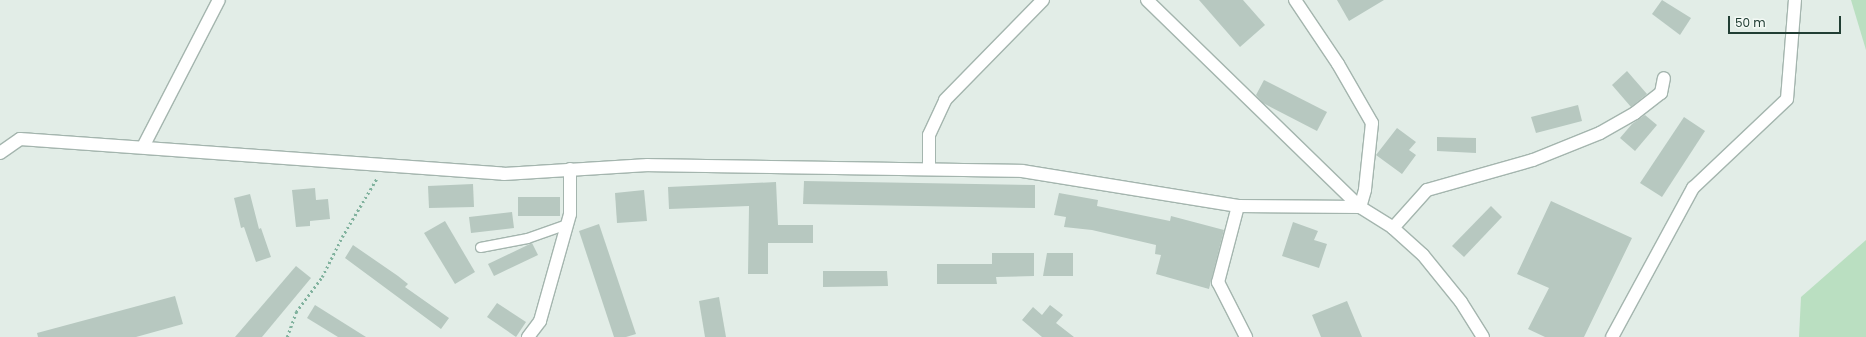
<!DOCTYPE html>
<style>
body{margin:0}
#map{position:relative;width:1866px;height:337px;overflow:hidden;background:#e2ede7;font-family:Poppins,sans-serif}
div>[style]{position:absolute}
.green>*{inset:0;background:#badfc1}
.building>*{inset:0;background:#b7c8c0}
.path>*{height:2.5px;margin-top:-1.25px;transform-origin:0;background:repeating-linear-gradient(90deg,#81b29e 0 2px,transparent 0 5px)}
.roads{filter:drop-shadow(1px 0 #a4b5ae) drop-shadow(-1px 0 #a4b5ae) drop-shadow(0 1px #a4b5ae) drop-shadow(0 -1px #a4b5ae)}
.service>*{height:9px;margin:-4.5px;padding:0 4.5px;transform-origin:4.5px;border-radius:4.5px;background:#fff}
.minor>*{height:12px;margin:-6px;padding:0 6px;transform-origin:6px;border-radius:6px;background:#fff}
span{translate:-50% -50%;white-space:nowrap;text-align:center;line-height:1.15;-webkit-text-stroke:3px #f3f9f5;paint-order:stroke}
.scale{position:absolute;left:1728px;top:16px;width:113px;height:18px;box-sizing:border-box;border:2px solid #213e34;border-top:0;padding-left:5px;font-size:12px;line-height:14px;white-space:nowrap;color:#213e34;-webkit-text-stroke:3px #f3f9f5;paint-order:stroke}
</style>
<div id="map">
<div class="green">
<i style="clip-path:polygon(1851px 0,1866px 0,1866px 50px)"></i>
<i style="clip-path:polygon(1866px 240px,1866px 337px,1799px 337px,1801px 297px)"></i>
</div>
<div class="building">
<i style="clip-path:polygon(1199px 0,1243px 0,1265px 25px,1240px 47px)"></i>
<i style="clip-path:polygon(1337px 0,1384px 0,1349px 21px)"></i>
<i style="clip-path:polygon(1662px 0,1691px 18px,1680px 35px,1652px 14px)"></i>
<i style="clip-path:polygon(1627px 71px,1647px 94px,1631px 107px,1612px 85px)"></i>
<i style="clip-path:polygon(1264px 80px,1327px 112px,1317px 131px,1263px 103px,1256px 95px)"></i>
<i style="clip-path:polygon(1578px 105px,1582px 121px,1536px 133px,1531px 117px)"></i>
<i style="clip-path:polygon(1645px 115px,1657px 125px,1635px 151px,1620px 138px,1632px 124px)"></i>
<i style="clip-path:polygon(1684px 117px,1705px 131px,1662px 197px,1640px 183px)"></i>
<i style="clip-path:polygon(1397px 128px,1416px 142px,1409px 150px,1416px 155px,1402px 174px,1376px 155px)"></i>
<i style="clip-path:polygon(1437px 137px,1476px 138px,1476px 153px,1437px 151px)"></i>
<i style="clip-path:polygon(804px 181px,1035px 185px,1035px 208px,803px 204px)"></i>
<i style="clip-path:polygon(776px 182px,778px 225px,813px 225px,813px 243px,768px 243px,768px 274px,748px 274px,749px 206px,669px 209px,668px 187px)"></i>
<i style="clip-path:polygon(473px 184px,474px 207px,429px 208px,428px 186px)"></i>
<i style="clip-path:polygon(315px 188px,316px 200px,328px 199px,330px 219px,310px 221px,310px 226px,296px 227px,292px 190px)"></i>
<i style="clip-path:polygon(644px 190px,647px 221px,617px 223px,615px 193px)"></i>
<i style="clip-path:polygon(1059px 193px,1098px 200px,1097px 206px,1170px 221px,1171px 216px,1224px 230px,1209px 289px,1156px 274px,1161px 255px,1155px 254px,1156px 245px,1092px 230px,1064px 227px,1066px 217px,1054px 215px)"></i>
<i style="clip-path:polygon(250px 194px,259px 229px,261px 228px,271px 257px,256px 262px,244px 227px,241px 228px,234px 198px)"></i>
<i style="clip-path:polygon(518px 197px,560px 197px,560px 216px,518px 216px)"></i>
<i style="clip-path:polygon(1551px 201px,1632px 238px,1584px 337px,1545px 337px,1528px 329px,1549px 288px,1517px 274px)"></i>
<i style="clip-path:polygon(1491px 206px,1502px 217px,1464px 257px,1452px 246px)"></i>
<i style="clip-path:polygon(512px 212px,514px 228px,471px 233px,469px 217px)"></i>
<i style="clip-path:polygon(445px 221px,475px 272px,455px 284px,424px 233px)"></i>
<i style="clip-path:polygon(1293px 222px,1318px 231px,1314px 240px,1327px 244px,1319px 268px,1282px 256px)"></i>
<i style="clip-path:polygon(599px 224px,636px 334px,626px 337px,614px 337px,579px 231px)"></i>
<i style="clip-path:polygon(532px 243px,538px 255px,494px 276px,488px 264px)"></i>
<i style="clip-path:polygon(353px 245px,398px 276px,408px 284px,405px 287px,449px 318px,441px 329px,345px 258px)"></i>
<i style="clip-path:polygon(992px 253px,1034px 253px,1034px 276px,996px 277px,997px 284px,937px 284px,937px 264px,992px 264px)"></i>
<i style="clip-path:polygon(1047px 253px,1073px 253px,1073px 276px,1043px 276px)"></i>
<i style="clip-path:polygon(296px 266px,311px 278px,262px 337px,235px 337px)"></i>
<i style="clip-path:polygon(823px 271px,887px 271px,888px 286px,823px 287px)"></i>
<i style="clip-path:polygon(175px 296px,183px 324px,136px 337px,38px 337px,37px 333px)"></i>
<i style="clip-path:polygon(719px 297px,726px 337px,705px 337px,699px 301px)"></i>
<i style="clip-path:polygon(1347px 301px,1362px 337px,1321px 337px,1312px 315px)"></i>
<i style="clip-path:polygon(497px 303px,526px 322px,516px 337px,487px 317px)"></i>
<i style="clip-path:polygon(315px 305px,366px 337px,338px 337px,307px 318px)"></i>
<i style="clip-path:polygon(1050px 305px,1063px 315px,1056px 323px,1074px 337px,1042px 337px,1022px 320px,1033px 307px,1042px 315px)"></i>
</div>
<div class="path">
<i style="left:287px;top:337px;width:27px;rotate:-70deg"></i>
<i style="left:296px;top:312px;width:44px;rotate:-53.4deg"></i>
<i style="left:322px;top:277px;width:45px;rotate:-63.4deg"></i>
<i style="left:342px;top:237px;width:69px;rotate:-59.3deg"></i>
</div>
<div class="roads">
<div class="service">
<i style="left:480px;top:247px;width:48px;rotate:-10.8deg"></i>
<i style="left:527px;top:238px;width:42px;rotate:-19.3deg"></i>
</div>
<div class="minor">
<i style="left:1147px;top:0;width:297px;rotate:44.2deg"></i>
<i style="left:1360px;top:207px;width:39px;rotate:32deg"></i>
<i style="left:1393px;top:228px;width:40px;rotate:42deg"></i>
<i style="left:1423px;top:255px;width:60px;rotate:51deg"></i>
<i style="left:1461px;top:302px;width:41px;rotate:57.8deg"></i>
<i style="left:1295px;top:0;width:77px;rotate:56.1deg"></i>
<i style="left:1338px;top:64px;width:68px;rotate:60deg"></i>
<i style="left:1372px;top:123px;width:67px;rotate:96deg"></i>
<i style="left:1365px;top:190px;width:18px;rotate:106deg"></i>
<i style="left:143px;top:147px;width:165px;rotate:-62.7deg"></i>
<i style="left:0;top:153px;width:24px;rotate:-35deg"></i>
<i style="left:20px;top:139px;width:485px;rotate:4.1deg"></i>
<i style="left:504px;top:174px;width:144px;rotate:-3.6deg"></i>
<i style="left:648px;top:165px;width:374px;rotate:0.9deg"></i>
<i style="left:1022px;top:171px;width:219px;rotate:9.2deg"></i>
<i style="left:1238px;top:206px;width:122px;rotate:0.5deg"></i>
<i style="left:929px;top:169px;width:34px;rotate:-90deg"></i>
<i style="left:929px;top:135px;width:38px;rotate:-65deg"></i>
<i style="left:945px;top:100px;width:140px;rotate:-45.6deg"></i>
<i style="left:1238px;top:206px;width:79px;rotate:104.7deg"></i>
<i style="left:1218px;top:282px;width:62px;rotate:63deg"></i>
<i style="left:1393px;top:228px;width:51px;rotate:-48.2deg"></i>
<i style="left:1427px;top:190px;width:110px;rotate:-15.8deg"></i>
<i style="left:1533px;top:160px;width:72px;rotate:-21.9deg"></i>
<i style="left:1600px;top:133px;width:40px;rotate:-29.7deg"></i>
<i style="left:1635px;top:113px;width:33px;rotate:-38deg"></i>
<i style="left:1661px;top:93px;width:15px;rotate:-79deg"></i>
<i style="left:528px;top:337px;width:20px;rotate:-53deg"></i>
<i style="left:540px;top:321px;width:111px;rotate:-74.3deg"></i>
<i style="left:570px;top:214px;width:45px;rotate:-90deg"></i>
<i style="left:1612px;top:337px;width:170px;rotate:-61.5deg"></i>
<i style="left:1693px;top:188px;width:129px;rotate:-43.4deg"></i>
<i style="left:1787px;top:99px;width:99px;rotate:-85.4deg"></i>
</div>
</div>
<div class="scale">50 m</div>
</div>
